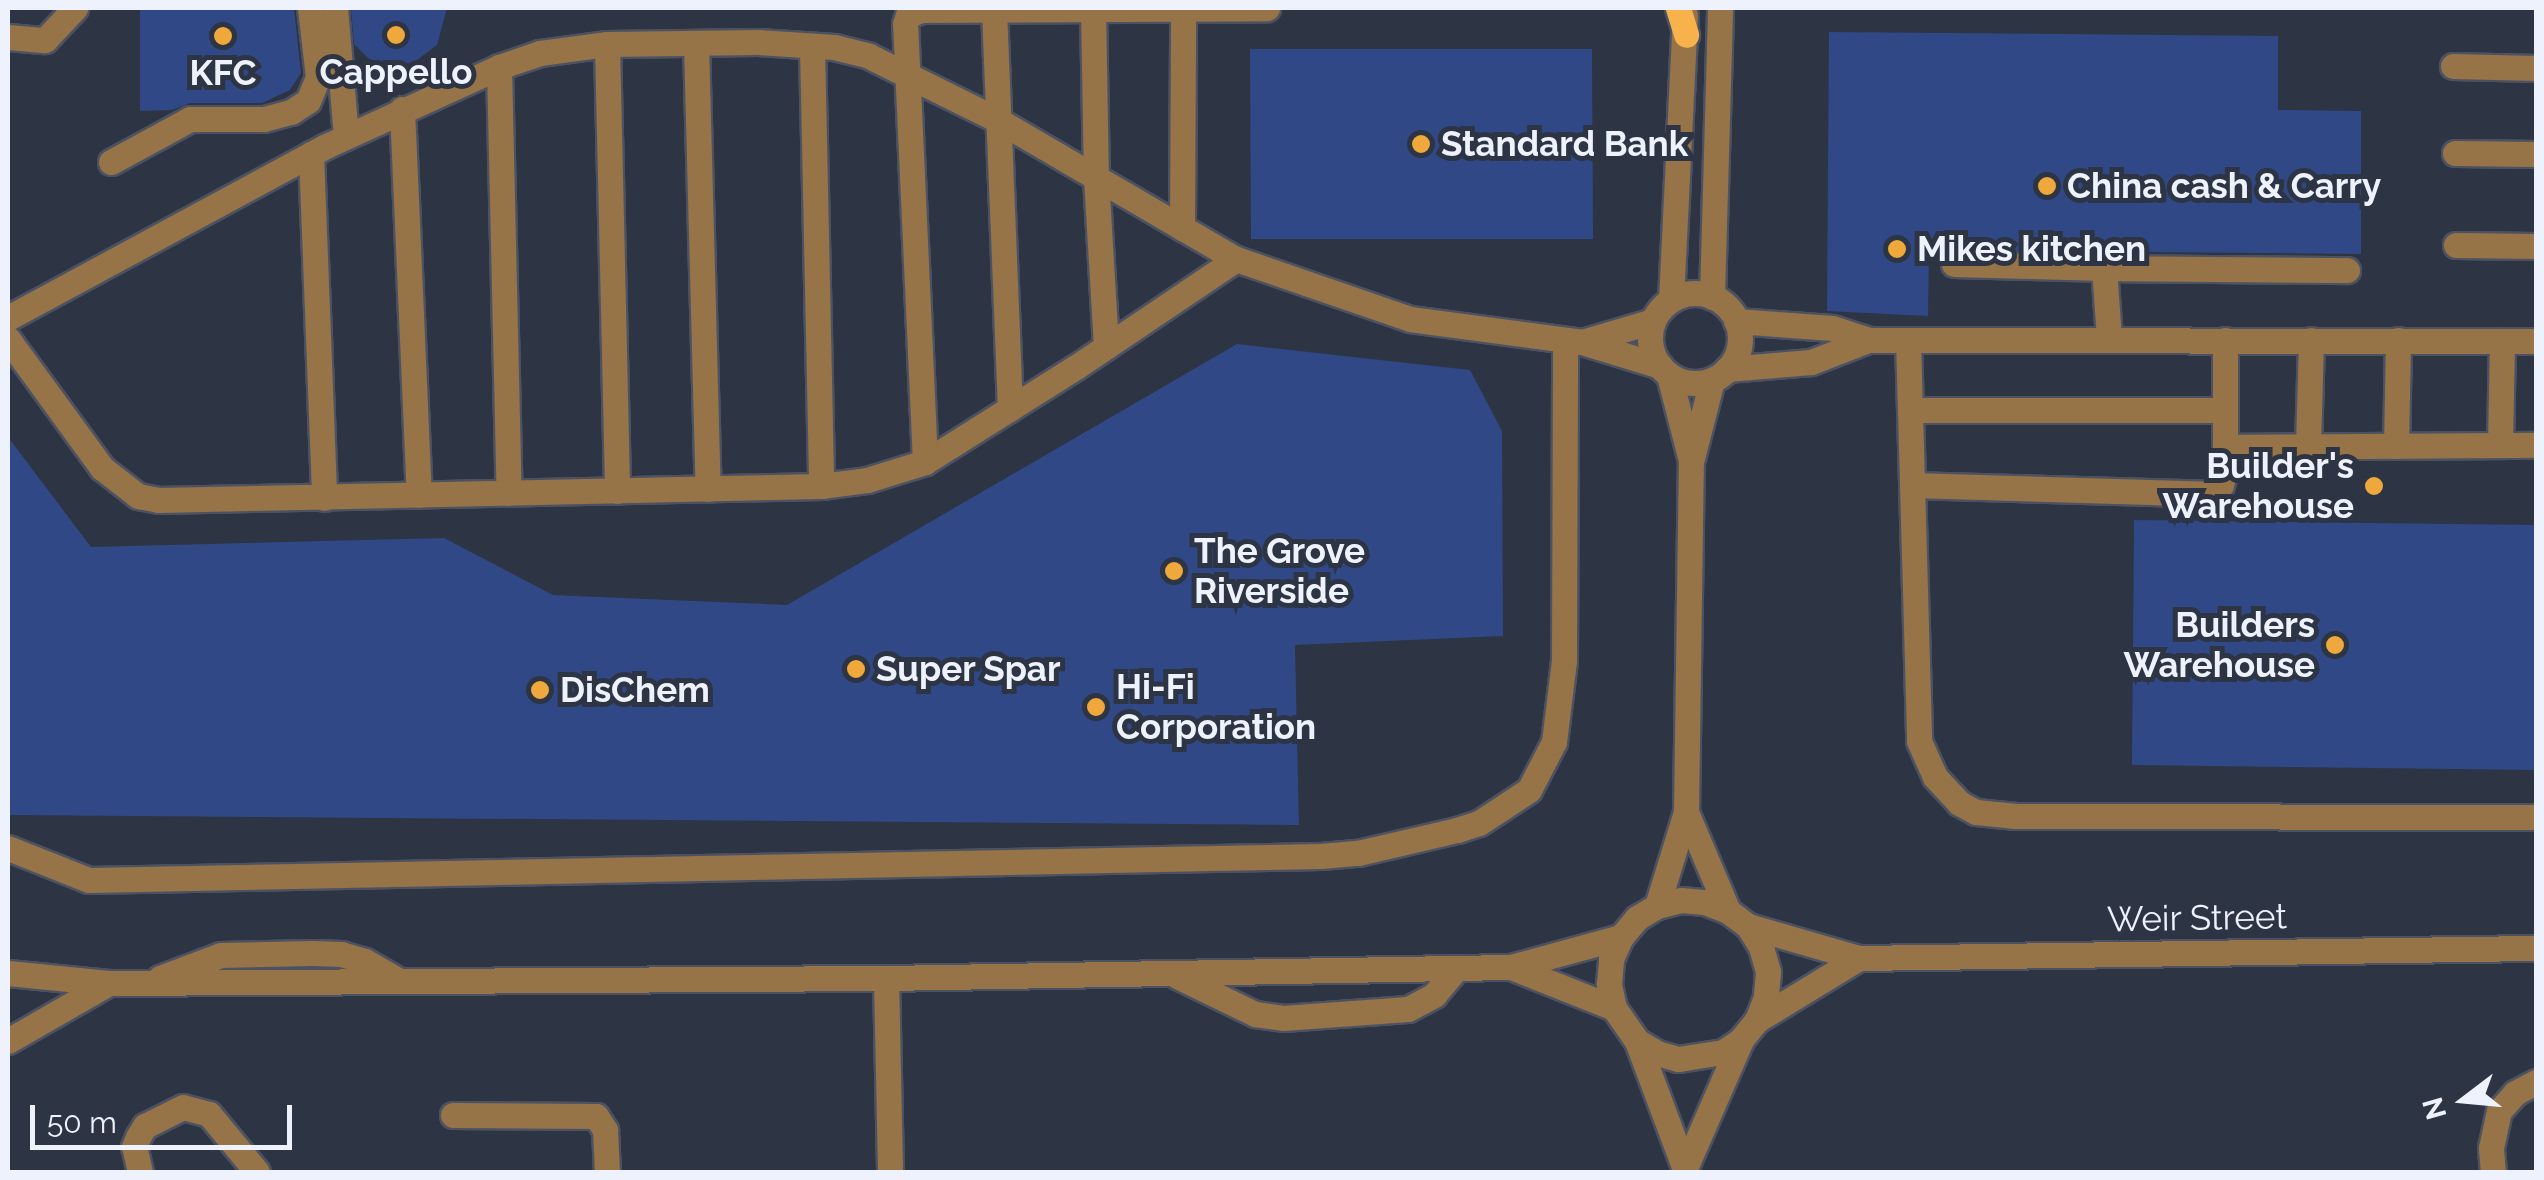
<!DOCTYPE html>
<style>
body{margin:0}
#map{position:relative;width:2544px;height:1180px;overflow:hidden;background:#2d3443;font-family:Raleway,sans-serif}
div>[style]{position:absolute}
.building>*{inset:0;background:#304885}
.roads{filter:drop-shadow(2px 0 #4c5261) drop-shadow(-2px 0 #4c5261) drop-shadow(0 2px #4c5261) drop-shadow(0 -2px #4c5261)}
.minor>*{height:25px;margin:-12.5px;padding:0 12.5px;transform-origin:12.5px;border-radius:12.5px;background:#967447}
.minor>.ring{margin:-12.5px;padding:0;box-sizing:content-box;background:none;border:25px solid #967447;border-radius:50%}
.major>*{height:25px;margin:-12.5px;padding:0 12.5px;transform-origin:12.5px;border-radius:12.5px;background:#f8b24c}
.dots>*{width:28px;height:28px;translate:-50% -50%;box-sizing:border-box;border:5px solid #2d3443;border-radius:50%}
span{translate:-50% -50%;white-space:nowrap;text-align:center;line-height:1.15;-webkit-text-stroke:10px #2d3443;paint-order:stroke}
.poi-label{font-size:35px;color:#eef2fd;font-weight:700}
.left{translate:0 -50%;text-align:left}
.right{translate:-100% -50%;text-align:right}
.street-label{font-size:35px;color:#eef2fd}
.frame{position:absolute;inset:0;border:10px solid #eef2fd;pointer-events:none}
.north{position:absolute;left:2414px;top:1050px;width:100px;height:100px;-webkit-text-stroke:8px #2d3443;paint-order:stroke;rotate:254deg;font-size:28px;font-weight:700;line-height:40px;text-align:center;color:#eef2fd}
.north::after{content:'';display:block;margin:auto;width:35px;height:45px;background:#eef2fd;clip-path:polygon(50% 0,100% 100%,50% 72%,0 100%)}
.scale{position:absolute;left:30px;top:1105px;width:262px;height:45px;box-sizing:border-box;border:5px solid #eef2fd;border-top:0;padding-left:12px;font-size:30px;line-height:35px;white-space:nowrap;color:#eef2fd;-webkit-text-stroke:8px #2d3443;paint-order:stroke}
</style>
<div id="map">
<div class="building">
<i style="clip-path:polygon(140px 8px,294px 8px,301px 73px,290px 90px,262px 103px,190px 103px,172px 110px,140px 111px)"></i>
<i style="clip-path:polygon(351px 8px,447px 8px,437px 45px,413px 63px,385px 65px,368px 58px,354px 44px)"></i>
<i style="clip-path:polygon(1829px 32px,2278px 36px,2278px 110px,2361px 111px,2361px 254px,1929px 250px,1928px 316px,1827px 311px)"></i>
<i style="clip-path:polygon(1250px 49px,1592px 49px,1593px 239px,1251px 239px)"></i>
<i style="clip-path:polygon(1237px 344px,1470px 370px,1502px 431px,1503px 636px,1295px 645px,1299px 825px,8px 815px,8px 437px,91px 547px,444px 538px,553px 595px,787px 605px)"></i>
<i style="clip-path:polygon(2134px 520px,2536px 525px,2536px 770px,2132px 765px)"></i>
</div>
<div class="roads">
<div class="minor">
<i style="left:335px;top:8px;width:128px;rotate:85.1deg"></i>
<i style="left:1093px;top:9px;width:169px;rotate:89deg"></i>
<i style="left:1096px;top:178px;width:169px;rotate:86.6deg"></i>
<i style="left:994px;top:10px;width:399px;rotate:87.7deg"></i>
<i style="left:8px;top:37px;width:37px;rotate:5deg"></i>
<i style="left:45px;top:40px;width:44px;rotate:-46.8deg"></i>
<i style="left:696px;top:43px;width:446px;rotate:88.5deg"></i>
<i style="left:607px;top:44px;width:447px;rotate:88.7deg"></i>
<i style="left:812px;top:46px;width:440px;rotate:88.8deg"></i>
<i style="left:2453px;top:66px;width:83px;rotate:1.4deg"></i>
<i style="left:499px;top:67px;width:426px;rotate:88.7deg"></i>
<i style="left:402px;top:109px;width:386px;rotate:87.5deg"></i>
<i style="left:2455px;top:153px;width:81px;rotate:0.7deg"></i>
<i style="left:311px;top:154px;width:344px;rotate:87.8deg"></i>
<i style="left:111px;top:162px;width:90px;rotate:-28.6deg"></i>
<i style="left:190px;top:119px;width:74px"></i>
<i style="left:264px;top:119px;width:28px;rotate:-15deg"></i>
<i style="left:291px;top:112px;width:20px;rotate:-33deg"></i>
<i style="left:308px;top:101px;width:26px;rotate:-67deg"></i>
<i style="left:318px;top:77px;width:69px;rotate:-96.6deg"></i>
<i style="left:1182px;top:228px;width:219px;rotate:-89.7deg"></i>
<i style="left:2456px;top:245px;width:80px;rotate:0.7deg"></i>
<i style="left:1954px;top:264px;width:150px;rotate:1.5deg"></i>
<i style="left:2104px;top:268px;width:70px;rotate:85.9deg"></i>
<i style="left:2104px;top:268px;width:243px;rotate:0.5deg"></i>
<i class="ring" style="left:1650px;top:293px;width:65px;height:65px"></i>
<i style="left:1712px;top:297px;width:289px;rotate:-88.4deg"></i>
<i style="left:1671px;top:300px;width:285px;rotate:-87.2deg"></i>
<i style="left:8px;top:318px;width:362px;rotate:-28.4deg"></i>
<i style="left:326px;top:146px;width:190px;rotate:-24.5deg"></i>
<i style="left:499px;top:67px;width:43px;rotate:-18.9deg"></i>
<i style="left:540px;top:53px;width:68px;rotate:-7.7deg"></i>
<i style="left:607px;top:44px;width:151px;rotate:-0.8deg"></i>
<i style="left:758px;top:42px;width:76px;rotate:3.8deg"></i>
<i style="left:834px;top:47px;width:36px;rotate:14deg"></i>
<i style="left:869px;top:56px;width:142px;rotate:26.4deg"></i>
<i style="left:996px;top:119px;width:278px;rotate:30.3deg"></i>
<i style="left:1236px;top:259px;width:184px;rotate:19deg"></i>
<i style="left:1410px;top:319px;width:174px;rotate:7.6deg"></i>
<i style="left:1582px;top:342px;width:82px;rotate:17.1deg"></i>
<i style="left:1736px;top:321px;width:96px;rotate:4.2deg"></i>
<i style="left:1832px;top:328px;width:38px;rotate:18deg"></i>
<i style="left:1868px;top:340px;width:668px;rotate:0.09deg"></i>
<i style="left:8px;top:339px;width:160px;rotate:53.9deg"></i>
<i style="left:102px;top:468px;width:46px;rotate:37.9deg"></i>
<i style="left:138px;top:496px;width:20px;rotate:11deg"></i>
<i style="left:158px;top:500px;width:663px;rotate:-1.21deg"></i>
<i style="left:821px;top:486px;width:46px;rotate:-7.4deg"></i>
<i style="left:867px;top:480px;width:61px;rotate:-17.2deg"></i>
<i style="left:925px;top:462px;width:178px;rotate:-32.2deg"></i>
<i style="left:1076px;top:367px;width:193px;rotate:-34deg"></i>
<i style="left:1908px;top:340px;width:401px;rotate:88.4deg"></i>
<i style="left:1919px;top:741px;width:39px;rotate:66deg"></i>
<i style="left:1935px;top:777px;width:35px;rotate:47deg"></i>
<i style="left:1959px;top:803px;width:19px;rotate:28deg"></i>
<i style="left:1976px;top:812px;width:40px;rotate:5.7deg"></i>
<i style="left:2016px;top:816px;width:520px;rotate:0.11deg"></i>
<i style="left:1582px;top:342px;width:74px;rotate:-16.5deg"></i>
<i style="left:1727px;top:369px;width:84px;rotate:-4.8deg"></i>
<i style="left:1811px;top:362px;width:61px;rotate:-21.1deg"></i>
<i style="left:1669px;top:375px;width:85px;rotate:75.6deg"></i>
<i style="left:1910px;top:410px;width:315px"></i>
<i style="left:2500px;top:445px;width:104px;rotate:-88.9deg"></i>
<i style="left:2396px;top:446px;width:106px;rotate:-88.9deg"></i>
<i style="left:2225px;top:447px;width:311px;rotate:-0.4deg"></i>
<i style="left:2308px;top:447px;width:107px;rotate:-88.4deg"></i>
<i style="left:925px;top:462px;width:438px;rotate:-92.6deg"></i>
<i style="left:905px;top:24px;width:9px;rotate:-72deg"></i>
<i style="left:908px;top:15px;width:15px;rotate:-20deg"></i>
<i style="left:922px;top:10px;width:345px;rotate:-0.3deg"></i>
<i style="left:1912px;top:485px;width:297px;rotate:1.7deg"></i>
<i style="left:2209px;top:494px;width:15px;rotate:-37deg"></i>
<i style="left:2221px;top:485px;width:16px;rotate:-75deg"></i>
<i style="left:2225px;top:470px;width:130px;rotate:-90deg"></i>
<i style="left:1686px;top:812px;width:108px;rotate:67deg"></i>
<i style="left:1728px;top:911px;width:25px;rotate:37deg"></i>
<i style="left:1748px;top:926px;width:25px;rotate:58deg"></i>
<i style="left:1761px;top:947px;width:26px;rotate:74deg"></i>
<i style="left:1768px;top:972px;width:25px;rotate:95deg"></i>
<i style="left:1766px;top:997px;width:25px;rotate:111deg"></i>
<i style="left:1757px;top:1020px;width:26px;rotate:129deg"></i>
<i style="left:1741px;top:1040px;width:22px;rotate:146deg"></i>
<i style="left:1723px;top:1052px;width:46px;rotate:171.2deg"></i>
<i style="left:1678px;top:1059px;width:22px;rotate:-164deg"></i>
<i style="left:1657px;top:1053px;width:23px;rotate:-149deg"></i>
<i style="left:1637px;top:1041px;width:40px;rotate:-124.9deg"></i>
<i style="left:1614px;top:1008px;width:25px;rotate:-102deg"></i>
<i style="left:1609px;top:984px;width:25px;rotate:-85deg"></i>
<i style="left:1611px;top:959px;width:24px;rotate:-66deg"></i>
<i style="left:1621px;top:937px;width:25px;rotate:-50deg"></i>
<i style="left:1637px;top:918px;width:23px;rotate:-31deg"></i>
<i style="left:1657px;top:906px;width:25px;rotate:-14deg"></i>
<i style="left:1681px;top:900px;width:24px;rotate:5deg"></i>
<i style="left:1705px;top:902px;width:25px;rotate:21deg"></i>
<i style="left:8px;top:848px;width:87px;rotate:21.6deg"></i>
<i style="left:89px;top:880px;width:1232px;rotate:-1.12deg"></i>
<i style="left:1321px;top:856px;width:37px;rotate:-5deg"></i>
<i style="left:1358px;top:853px;width:102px;rotate:-13.1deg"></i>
<i style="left:1457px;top:830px;width:23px;rotate:-18deg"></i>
<i style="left:1479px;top:823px;width:60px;rotate:-33.4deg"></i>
<i style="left:1529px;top:790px;width:54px;rotate:-62.5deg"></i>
<i style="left:1554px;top:742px;width:82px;rotate:-83deg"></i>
<i style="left:1564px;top:661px;width:321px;rotate:-89.8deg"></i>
<i style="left:1657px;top:906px;width:98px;rotate:-72.9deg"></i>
<i style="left:1686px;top:812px;width:350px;rotate:-89.2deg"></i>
<i style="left:1691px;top:462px;width:85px;rotate:-75.6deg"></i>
<i style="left:1748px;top:926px;width:116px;rotate:16.1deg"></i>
<i style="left:1859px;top:958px;width:677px;rotate:-0.85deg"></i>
<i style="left:1511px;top:967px;width:111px;rotate:21.7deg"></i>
<i style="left:8px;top:973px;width:101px;rotate:5.7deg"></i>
<i style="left:109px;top:983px;width:777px;rotate:-0.37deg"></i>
<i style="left:886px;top:978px;width:625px;rotate:-1.01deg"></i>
<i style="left:1511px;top:967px;width:114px;rotate:-15.3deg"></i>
<i style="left:1177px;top:976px;width:87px;rotate:26deg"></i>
<i style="left:1255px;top:1014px;width:28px;rotate:8deg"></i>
<i style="left:1283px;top:1018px;width:125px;rotate:-4.1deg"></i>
<i style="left:1408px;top:1009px;width:30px;rotate:-28deg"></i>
<i style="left:1434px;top:995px;width:35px;rotate:-50deg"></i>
<i style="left:160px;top:978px;width:65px;rotate:-20.7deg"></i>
<i style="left:221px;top:955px;width:91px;rotate:-1.3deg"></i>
<i style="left:312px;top:953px;width:29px;rotate:2deg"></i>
<i style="left:341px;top:954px;width:25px;rotate:16deg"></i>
<i style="left:365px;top:961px;width:39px;rotate:30deg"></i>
<i style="left:886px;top:978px;width:194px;rotate:88.8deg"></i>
<i style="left:1757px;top:1020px;width:119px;rotate:-31.3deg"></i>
<i style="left:8px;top:1041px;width:116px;rotate:-29.9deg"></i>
<i style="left:1637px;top:1041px;width:140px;rotate:69.5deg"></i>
<i style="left:453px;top:1115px;width:143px;rotate:0.4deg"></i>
<i style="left:596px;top:1116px;width:17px;rotate:57deg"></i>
<i style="left:605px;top:1130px;width:42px;rotate:87.3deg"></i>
<i style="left:1686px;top:1166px;width:137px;rotate:-66.4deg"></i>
<i style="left:140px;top:1172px;width:26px;rotate:-103deg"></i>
<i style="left:134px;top:1147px;width:11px;rotate:-68deg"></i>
<i style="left:138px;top:1137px;width:13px;rotate:-58deg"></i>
<i style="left:145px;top:1126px;width:42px;rotate:-26.6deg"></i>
<i style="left:183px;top:1107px;width:27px;rotate:15deg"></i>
<i style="left:209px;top:1114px;width:75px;rotate:50.4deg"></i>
<i style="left:2493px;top:1172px;width:24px;rotate:-95deg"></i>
<i style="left:2491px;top:1148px;width:38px;rotate:-78deg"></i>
<i style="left:2499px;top:1111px;width:24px;rotate:-48deg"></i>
<i style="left:2515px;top:1093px;width:24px;rotate:-28deg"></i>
</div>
<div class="major">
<i style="left:1678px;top:8px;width:28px;rotate:73deg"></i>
</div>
</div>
<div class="dots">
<i style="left:396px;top:35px;background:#eea83c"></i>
<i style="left:223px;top:36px;background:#eea83c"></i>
<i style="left:1421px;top:144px;background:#eea83c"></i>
<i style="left:2047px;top:186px;background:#eea83c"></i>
<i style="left:1897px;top:249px;background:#eea83c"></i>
<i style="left:2374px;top:486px;background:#eea83c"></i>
<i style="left:1174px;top:571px;background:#eea83c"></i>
<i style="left:2335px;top:645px;background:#eea83c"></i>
<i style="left:856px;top:669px;background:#eea83c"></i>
<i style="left:540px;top:690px;background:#eea83c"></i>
<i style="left:1096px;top:707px;background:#eea83c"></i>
</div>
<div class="poi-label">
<span style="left:396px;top:72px">Cappello</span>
<span style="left:223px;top:73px">KFC</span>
<span class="left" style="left:1441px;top:144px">Standard Bank</span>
<span class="left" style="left:2067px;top:186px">China cash &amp; Carry</span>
<span class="left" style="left:1917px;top:249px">Mikes kitchen</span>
<span class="right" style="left:2354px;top:486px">Builder's<br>Warehouse</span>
<span class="left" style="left:1194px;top:571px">The Grove<br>Riverside</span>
<span class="right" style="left:2315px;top:645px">Builders<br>Warehouse</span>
<span class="left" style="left:876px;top:669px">Super Spar</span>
<span class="left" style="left:1116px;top:707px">Hi-Fi<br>Corporation</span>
<span class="left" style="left:560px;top:690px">DisChem</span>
</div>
<div class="street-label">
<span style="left:2197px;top:918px;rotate:-1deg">Weir Street</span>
</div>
<div class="frame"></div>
<div class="north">N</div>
<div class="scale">50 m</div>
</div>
